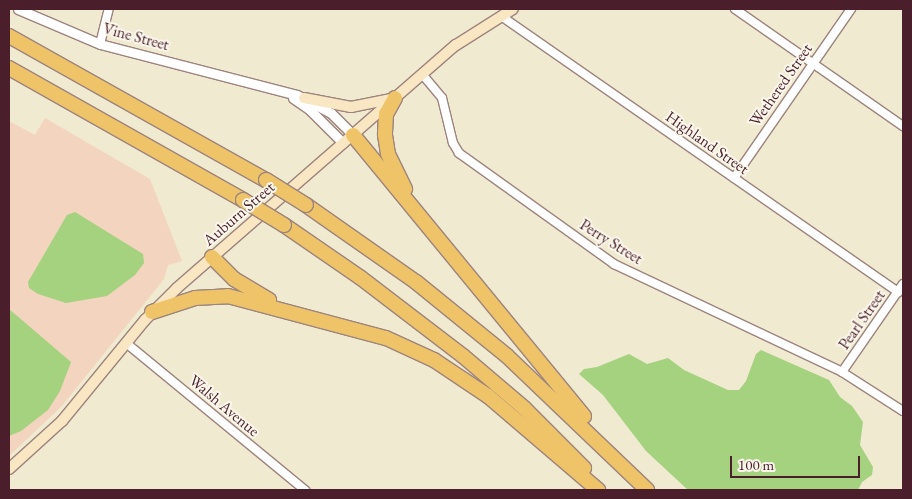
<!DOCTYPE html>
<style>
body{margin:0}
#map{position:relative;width:912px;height:499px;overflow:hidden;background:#f0ead1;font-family:"EB Garamond",serif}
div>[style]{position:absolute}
.built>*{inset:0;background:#f3d4be}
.green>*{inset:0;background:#a4d27f}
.roads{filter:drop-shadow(1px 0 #9d847e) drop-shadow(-1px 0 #9d847e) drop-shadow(0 1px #9d847e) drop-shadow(0 -1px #9d847e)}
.minor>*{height:8px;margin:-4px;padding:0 4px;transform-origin:4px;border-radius:4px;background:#fff}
.tertiary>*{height:9px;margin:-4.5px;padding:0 4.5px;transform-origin:4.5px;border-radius:4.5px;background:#fff}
.secondary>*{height:10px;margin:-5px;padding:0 5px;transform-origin:5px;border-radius:5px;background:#f9e7c3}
.motorway>*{height:14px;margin:-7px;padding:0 7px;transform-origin:7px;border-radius:7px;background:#efc469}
.bridges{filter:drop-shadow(1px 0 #9d847e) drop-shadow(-1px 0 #9d847e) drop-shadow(0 1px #9d847e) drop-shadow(0 -1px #9d847e)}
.motorway-bridge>*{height:14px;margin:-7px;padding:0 7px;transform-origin:7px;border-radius:7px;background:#efc469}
span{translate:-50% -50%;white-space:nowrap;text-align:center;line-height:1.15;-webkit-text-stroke:4px #fbf7ec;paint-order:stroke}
.street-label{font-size:16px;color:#4a1f2b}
.frame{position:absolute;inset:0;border:10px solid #4a1f2b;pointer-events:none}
.scale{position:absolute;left:730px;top:456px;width:130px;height:22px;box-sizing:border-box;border:2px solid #4a1f2b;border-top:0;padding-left:6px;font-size:15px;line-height:18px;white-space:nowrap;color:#4a1f2b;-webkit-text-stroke:4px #fbf7ec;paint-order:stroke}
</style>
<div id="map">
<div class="built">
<i style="clip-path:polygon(45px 118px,150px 179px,182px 261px,168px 265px,164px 279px,62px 406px,9px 456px,9px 121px,35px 135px)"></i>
</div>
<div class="green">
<i style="clip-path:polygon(75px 212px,143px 254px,144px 263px,135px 275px,107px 296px,66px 303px,38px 294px,29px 288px,28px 282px,67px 215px)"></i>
<i style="clip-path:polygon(9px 309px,71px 362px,60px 391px,48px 410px,21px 431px,9px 436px)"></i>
<i style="clip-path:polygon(761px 350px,829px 380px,840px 397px,852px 406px,863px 422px,860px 445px,873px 467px,872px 475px,862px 482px,858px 490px,688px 490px,646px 451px,603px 395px,579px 374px,584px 369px,597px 367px,629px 354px,647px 364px,668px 358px,684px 370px,728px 390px,739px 390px,746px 381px,756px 354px)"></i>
</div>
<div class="roads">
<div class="minor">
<i style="left:735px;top:9px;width:205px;rotate:34.9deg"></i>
<i style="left:501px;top:16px;width:484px;rotate:34.8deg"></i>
<i style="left:100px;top:44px;width:36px;rotate:-76deg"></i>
<i style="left:422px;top:74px;width:31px;rotate:50deg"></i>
<i style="left:442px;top:98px;width:46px;rotate:76.3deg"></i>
<i style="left:453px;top:143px;width:12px;rotate:59deg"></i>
<i style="left:459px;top:153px;width:191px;rotate:35.6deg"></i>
<i style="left:614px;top:264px;width:252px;rotate:25.3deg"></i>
<i style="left:842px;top:372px;width:72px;rotate:32.6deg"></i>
<i style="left:734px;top:178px;width:206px;rotate:-55.3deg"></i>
<i style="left:126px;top:343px;width:232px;rotate:39.4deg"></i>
<i style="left:842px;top:372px;width:107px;rotate:-55.3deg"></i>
</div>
<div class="tertiary">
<i style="left:18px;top:9px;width:89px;rotate:23.1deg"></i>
<i style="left:100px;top:44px;width:203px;rotate:14.5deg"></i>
<i style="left:297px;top:95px;width:38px;rotate:28deg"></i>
<i style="left:331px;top:113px;width:31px;rotate:45deg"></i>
<i style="left:293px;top:98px;width:19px;rotate:35deg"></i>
<i style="left:309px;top:109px;width:48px;rotate:45deg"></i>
</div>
<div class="secondary">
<i style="left:304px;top:98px;width:48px;rotate:10.8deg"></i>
<i style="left:351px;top:107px;width:41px;rotate:-11.3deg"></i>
<i style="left:9px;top:469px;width:72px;rotate:-42.2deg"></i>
<i style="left:62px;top:421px;width:131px;rotate:-50.6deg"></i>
<i style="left:145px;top:320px;width:45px;rotate:-45deg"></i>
<i style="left:177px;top:288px;width:370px;rotate:-41.1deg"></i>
<i style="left:456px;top:45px;width:67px;rotate:-32.3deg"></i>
</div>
<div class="motorway">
<i style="left:9px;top:36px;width:295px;rotate:29.3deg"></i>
<i style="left:9px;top:68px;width:269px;rotate:29.4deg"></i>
<i style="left:395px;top:98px;width:18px;rotate:119deg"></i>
<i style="left:386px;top:114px;width:21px;rotate:93deg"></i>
<i style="left:385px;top:135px;width:19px;rotate:81deg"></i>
<i style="left:388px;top:154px;width:39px;rotate:64deg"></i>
<i style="left:353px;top:135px;width:364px;rotate:50.6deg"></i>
<i style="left:306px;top:205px;width:134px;rotate:35deg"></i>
<i style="left:416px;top:282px;width:117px;rotate:39.1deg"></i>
<i style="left:507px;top:356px;width:194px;rotate:43.7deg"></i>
<i style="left:284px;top:225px;width:93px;rotate:34.5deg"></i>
<i style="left:361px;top:278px;width:128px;rotate:37.4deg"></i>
<i style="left:463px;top:356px;width:80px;rotate:40.4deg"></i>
<i style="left:524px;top:408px;width:85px;rotate:45deg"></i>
<i style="left:212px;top:257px;width:31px;rotate:45deg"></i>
<i style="left:234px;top:279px;width:41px;rotate:31deg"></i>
<i style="left:152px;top:312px;width:45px;rotate:-18deg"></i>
<i style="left:195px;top:298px;width:33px;rotate:-3deg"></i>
<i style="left:228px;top:296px;width:163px;rotate:14.9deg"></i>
<i style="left:386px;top:338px;width:53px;rotate:24.6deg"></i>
<i style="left:434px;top:360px;width:65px;rotate:33.7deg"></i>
<i style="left:488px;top:396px;width:145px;rotate:40.5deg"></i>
</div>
</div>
<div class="bridges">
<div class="motorway-bridge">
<i style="left:266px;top:180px;width:47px;rotate:32deg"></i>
<i style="left:243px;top:200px;width:48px;rotate:31.4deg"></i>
</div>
</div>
<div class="street-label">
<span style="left:136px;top:37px;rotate:15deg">Vine Street</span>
<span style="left:781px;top:85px;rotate:-55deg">Wethered Street</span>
<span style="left:707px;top:143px;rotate:35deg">Highland Street</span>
<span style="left:239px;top:214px;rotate:-41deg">Auburn Street</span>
<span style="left:611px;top:242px;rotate:32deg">Perry Street</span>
<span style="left:862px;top:320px;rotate:-55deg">Pearl Street</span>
<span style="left:224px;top:406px;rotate:40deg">Walsh Avenue</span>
</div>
<div class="frame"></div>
<div class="scale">100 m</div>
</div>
